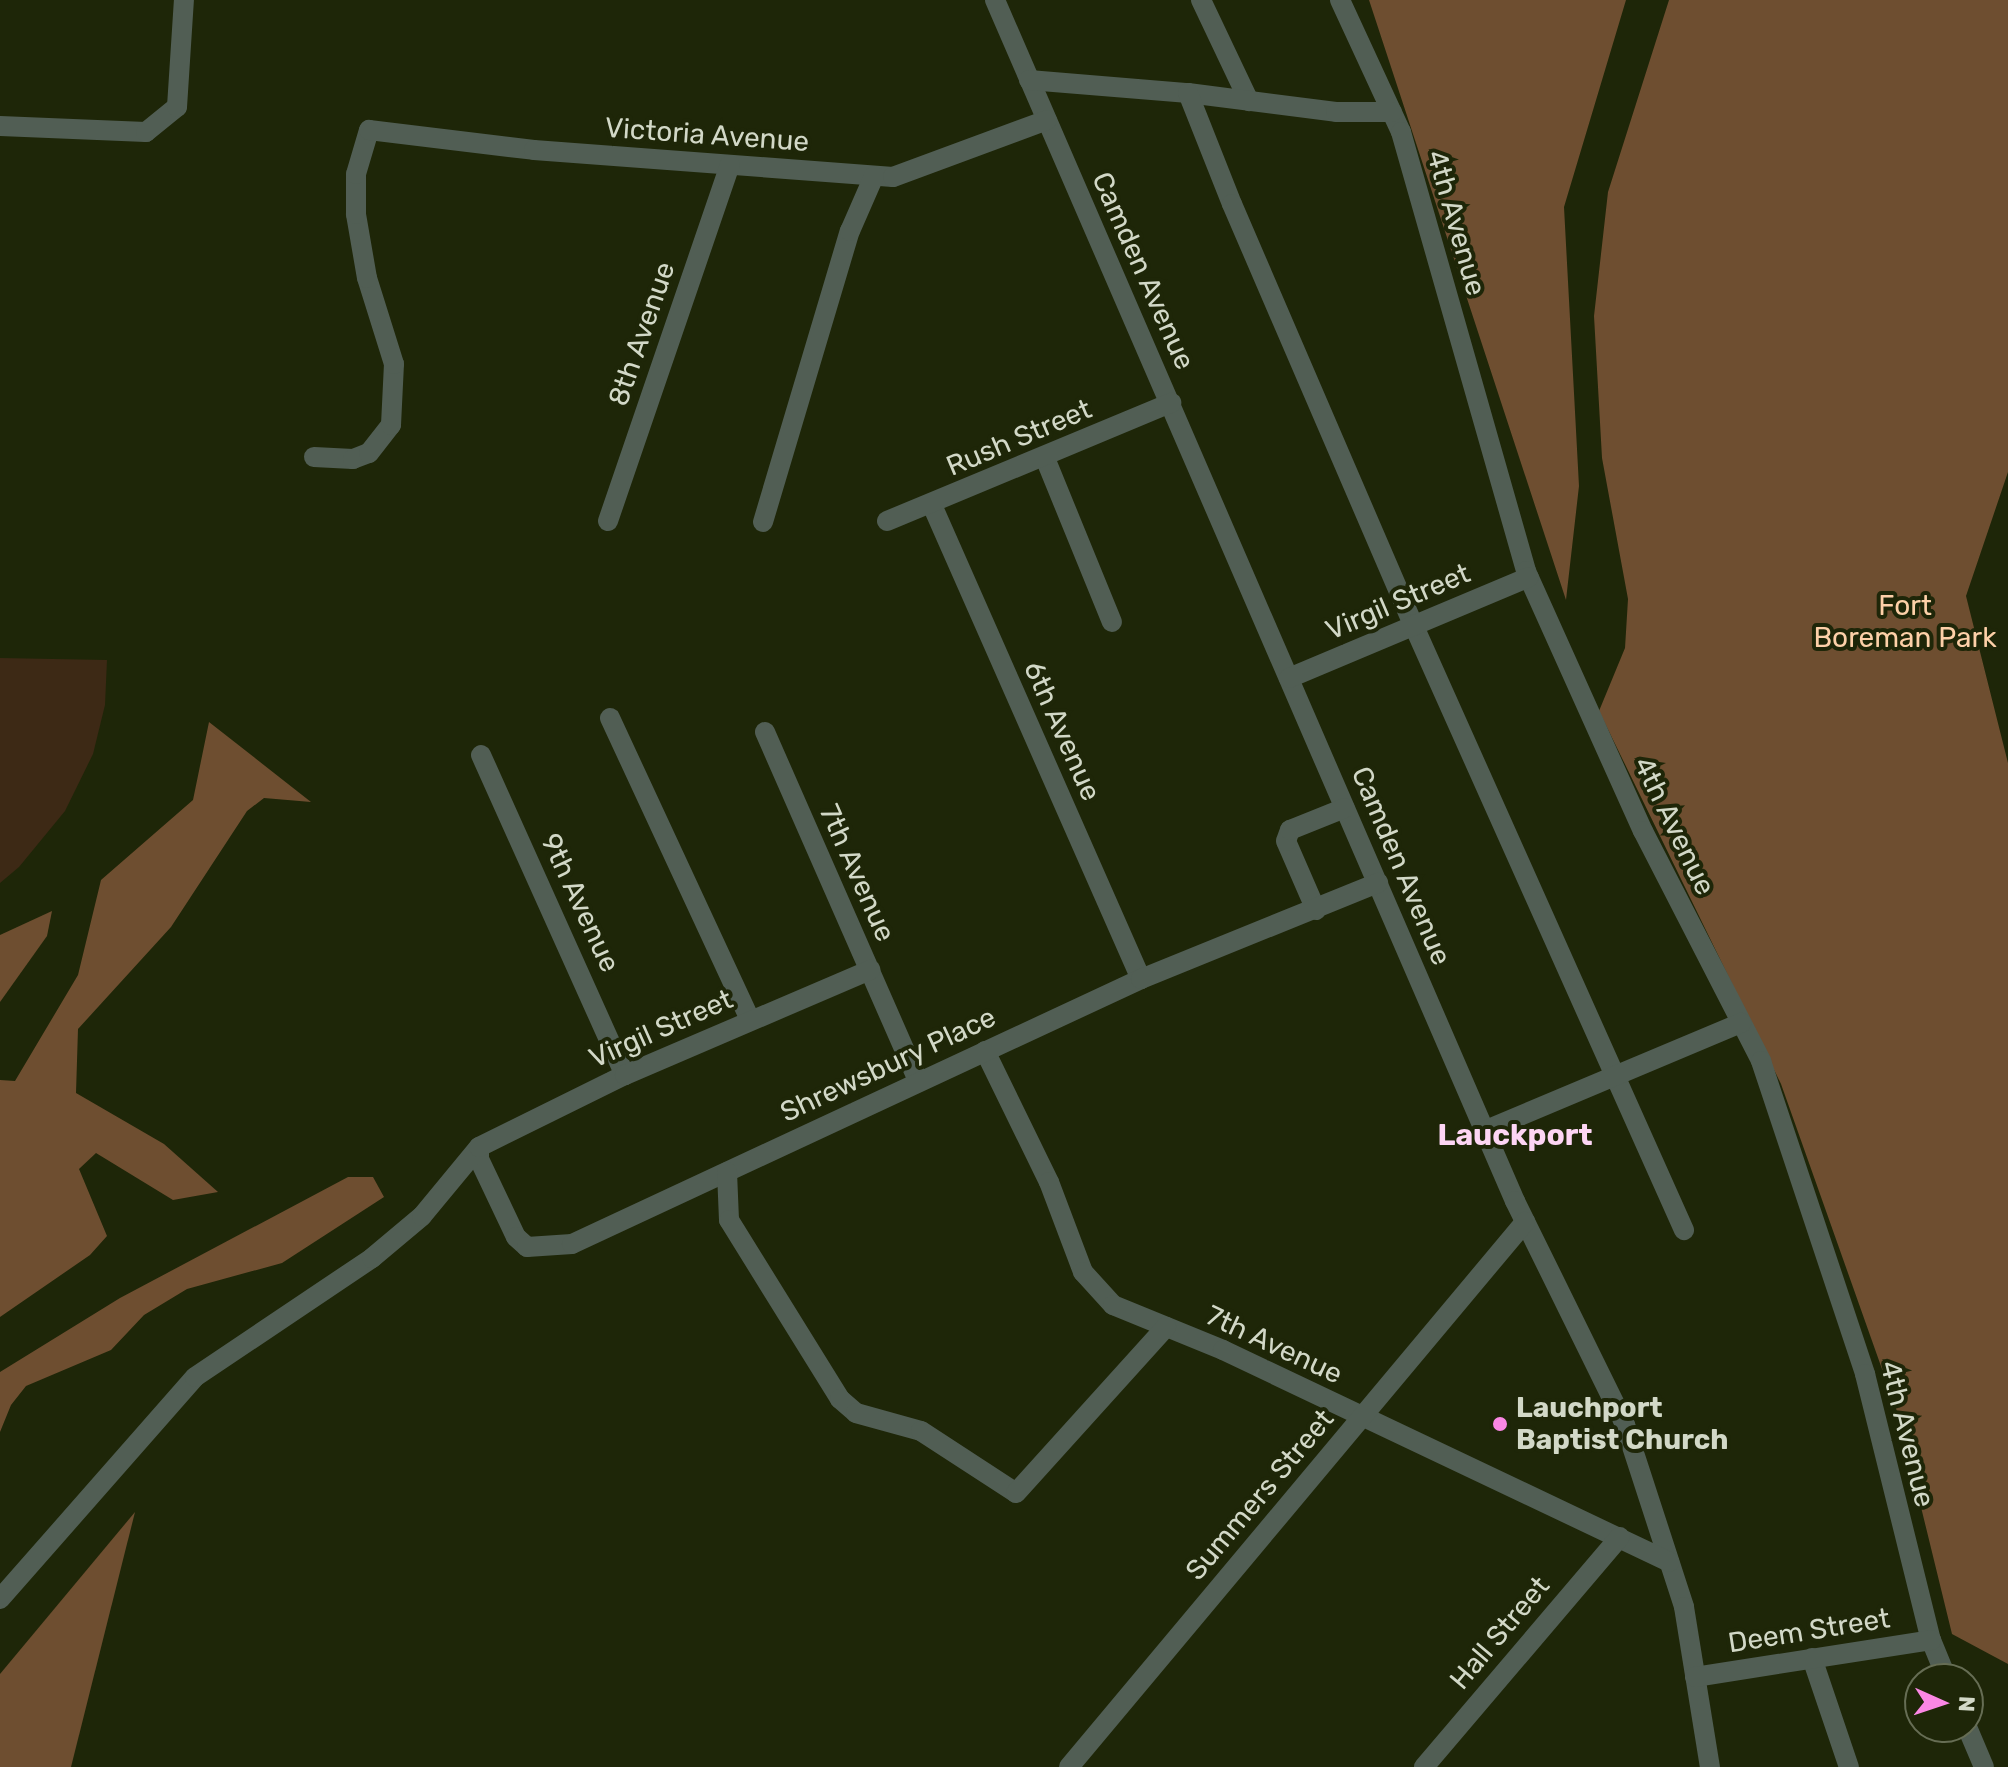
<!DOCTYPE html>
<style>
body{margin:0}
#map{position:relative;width:2008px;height:1767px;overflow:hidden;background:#1e2608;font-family:Rubik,sans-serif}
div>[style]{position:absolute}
.green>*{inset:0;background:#3d2915}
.forest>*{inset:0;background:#6e4e30}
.minor>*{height:20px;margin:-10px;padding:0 10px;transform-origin:10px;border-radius:10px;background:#515e54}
.dots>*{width:22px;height:22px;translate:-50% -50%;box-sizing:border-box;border:4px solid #1e2608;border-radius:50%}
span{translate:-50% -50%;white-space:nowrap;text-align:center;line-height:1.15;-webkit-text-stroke:8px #1e2608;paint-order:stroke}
.street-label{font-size:28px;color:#d2d8c7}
.park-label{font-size:28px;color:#fdd0a8}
.poi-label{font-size:28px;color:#d2d8c7;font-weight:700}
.left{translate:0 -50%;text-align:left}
.neighbourhood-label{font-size:30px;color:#fdd5f4;font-weight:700}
.north{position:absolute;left:1904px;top:1663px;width:80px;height:80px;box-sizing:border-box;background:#1e2608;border:2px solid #666d54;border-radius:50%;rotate:93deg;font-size:22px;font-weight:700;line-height:32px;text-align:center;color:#d2d8c7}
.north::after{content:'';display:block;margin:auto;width:28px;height:36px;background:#fb87e5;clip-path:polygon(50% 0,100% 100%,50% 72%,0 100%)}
</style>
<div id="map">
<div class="green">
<i style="clip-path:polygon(0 658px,107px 660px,105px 705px,93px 754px,65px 811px,19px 867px,0 883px)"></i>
</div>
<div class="forest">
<i style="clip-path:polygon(1369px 0,1626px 0,1564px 207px,1579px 486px,1566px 600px)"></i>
<i style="clip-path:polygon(1669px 0,2008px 0,2008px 472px,1966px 596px,2008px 763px,2008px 1664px,1952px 1634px,1899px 1417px,1781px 1084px,1599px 711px,1625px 648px,1628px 599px,1602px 458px,1594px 316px,1608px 192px)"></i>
<i style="clip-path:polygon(209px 722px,311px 802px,264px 798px,247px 811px,171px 927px,78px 1029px,76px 1093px,164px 1144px,218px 1192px,173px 1200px,96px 1153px,79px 1169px,107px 1236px,90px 1255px,0 1317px,0 1080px,15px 1081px,78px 975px,101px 880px,193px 800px)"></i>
<i style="clip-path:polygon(52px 911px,47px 936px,0 1002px,0 935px)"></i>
<i style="clip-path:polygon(348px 1177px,373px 1177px,384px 1197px,282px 1263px,187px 1289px,144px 1315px,111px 1350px,26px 1386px,11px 1405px,0 1432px,0 1372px,120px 1298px)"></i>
<i style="clip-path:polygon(135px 1512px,71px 1767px,0 1767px,0 1674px)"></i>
</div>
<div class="minor">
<i style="left:995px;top:0;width:1309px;rotate:66.59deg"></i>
<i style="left:1515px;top:1201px;width:250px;rotate:63.8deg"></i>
<i style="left:1625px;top:1425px;width:191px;rotate:72deg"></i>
<i style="left:1684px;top:1607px;width:162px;rotate:80.8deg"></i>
<i style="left:1201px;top:0;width:112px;rotate:64.6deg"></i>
<i style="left:1340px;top:0;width:145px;rotate:65.2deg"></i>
<i style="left:1401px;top:132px;width:456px;rotate:74.1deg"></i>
<i style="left:1526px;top:571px;width:285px;rotate:65.8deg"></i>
<i style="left:1643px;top:831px;width:259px;rotate:62.8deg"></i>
<i style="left:1761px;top:1061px;width:330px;rotate:71.6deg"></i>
<i style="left:1865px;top:1374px;width:274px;rotate:76.1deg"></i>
<i style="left:1931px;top:1640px;width:42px;rotate:67.7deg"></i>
<i style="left:1029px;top:80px;width:160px;rotate:4.7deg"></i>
<i style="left:1188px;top:93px;width:149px;rotate:7.3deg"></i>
<i style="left:1336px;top:112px;width:56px"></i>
<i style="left:1188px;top:93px;width:119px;rotate:68.4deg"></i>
<i style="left:1232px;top:204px;width:457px;rotate:66.7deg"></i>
<i style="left:1413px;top:624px;width:664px;rotate:65.91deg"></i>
<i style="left:0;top:126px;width:146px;rotate:2.4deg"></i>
<i style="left:146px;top:132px;width:40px;rotate:-39deg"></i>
<i style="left:177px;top:107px;width:107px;rotate:-86.3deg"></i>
<i style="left:314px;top:457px;width:39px;rotate:3deg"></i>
<i style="left:353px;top:459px;width:17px;rotate:-21deg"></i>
<i style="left:369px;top:453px;width:36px;rotate:-52deg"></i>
<i style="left:391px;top:425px;width:61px;rotate:-87.2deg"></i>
<i style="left:394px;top:364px;width:90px;rotate:-107.4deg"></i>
<i style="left:367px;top:278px;width:65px;rotate:-99.8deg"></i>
<i style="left:356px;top:214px;width:40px;rotate:-90deg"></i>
<i style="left:356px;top:174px;width:46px;rotate:-73.5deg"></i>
<i style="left:369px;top:130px;width:166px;rotate:6.9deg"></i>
<i style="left:534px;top:150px;width:360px;rotate:4.3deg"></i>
<i style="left:893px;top:177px;width:164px;rotate:-20.3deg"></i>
<i style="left:1045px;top:458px;width:177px;rotate:67.8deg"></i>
<i style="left:932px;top:505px;width:518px;rotate:66.21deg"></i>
<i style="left:608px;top:521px;width:376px;rotate:-71.1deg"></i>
<i style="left:887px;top:521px;width:308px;rotate:-22.6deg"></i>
<i style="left:763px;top:522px;width:304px;rotate:-73.4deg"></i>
<i style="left:850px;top:231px;width:60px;rotate:-66.4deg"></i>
<i style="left:1289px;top:678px;width:260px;rotate:-22.8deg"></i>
<i style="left:610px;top:718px;width:333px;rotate:65.1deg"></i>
<i style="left:765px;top:732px;width:380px;rotate:66.3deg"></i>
<i style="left:481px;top:755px;width:351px;rotate:65.8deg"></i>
<i style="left:1316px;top:910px;width:75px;rotate:-113.5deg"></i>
<i style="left:1286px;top:841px;width:12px;rotate:-70deg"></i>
<i style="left:1290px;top:830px;width:59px;rotate:-21.8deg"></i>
<i style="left:985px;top:1051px;width:146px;rotate:64deg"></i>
<i style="left:1049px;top:1182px;width:96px;rotate:69.3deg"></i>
<i style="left:1083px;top:1272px;width:45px;rotate:47.7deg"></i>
<i style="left:1113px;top:1305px;width:119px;rotate:22.2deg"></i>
<i style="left:1223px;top:1350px;width:494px;rotate:25.4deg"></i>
<i style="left:1484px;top:1131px;width:279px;rotate:-22.8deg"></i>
<i style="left:479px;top:1147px;width:12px;rotate:90deg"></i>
<i style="left:479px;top:1159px;width:86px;rotate:64.6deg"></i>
<i style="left:516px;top:1237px;width:15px;rotate:42deg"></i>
<i style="left:527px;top:1247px;width:45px;rotate:-3.8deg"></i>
<i style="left:572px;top:1244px;width:628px;rotate:-24.97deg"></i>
<i style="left:1141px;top:979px;width:256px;rotate:-22.1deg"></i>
<i style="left:727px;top:1172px;width:48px;rotate:87.6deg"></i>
<i style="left:729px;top:1220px;width:211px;rotate:58.2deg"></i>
<i style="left:840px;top:1399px;width:21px;rotate:41deg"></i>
<i style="left:856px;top:1413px;width:67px;rotate:15.5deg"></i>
<i style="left:921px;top:1431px;width:113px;rotate:33.1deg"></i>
<i style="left:1016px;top:1493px;width:224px;rotate:-47.9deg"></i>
<i style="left:0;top:1599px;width:295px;rotate:-48.7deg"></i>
<i style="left:195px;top:1377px;width:213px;rotate:-33.9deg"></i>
<i style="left:372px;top:1258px;width:65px;rotate:-40deg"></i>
<i style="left:422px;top:1216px;width:89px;rotate:-50.4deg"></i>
<i style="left:479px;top:1147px;width:163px;rotate:-26.3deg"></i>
<i style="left:625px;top:1075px;width:267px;rotate:-23.2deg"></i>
<i style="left:1812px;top:1658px;width:115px;rotate:71.3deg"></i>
<i style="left:1695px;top:1677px;width:239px;rotate:-8.9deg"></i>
<i style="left:1967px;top:1727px;width:43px;rotate:67deg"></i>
<i style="left:1069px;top:1767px;width:711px;rotate:-50.08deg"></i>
<i style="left:1424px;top:1767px;width:302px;rotate:-49.6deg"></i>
</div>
<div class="dots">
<i style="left:1500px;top:1424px;background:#fb87e5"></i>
</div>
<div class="street-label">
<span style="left:707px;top:135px;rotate:4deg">Victoria Avenue</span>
<span style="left:1456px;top:223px;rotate:74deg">4th Avenue</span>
<span style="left:1143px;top:271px;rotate:66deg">Camden Avenue</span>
<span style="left:642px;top:334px;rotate:-71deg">8th Avenue</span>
<span style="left:1019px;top:438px;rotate:-23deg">Rush Street</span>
<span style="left:1398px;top:602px;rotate:-23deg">Virgil Street</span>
<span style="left:1062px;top:731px;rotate:66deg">6th Avenue</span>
<span style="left:1674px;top:826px;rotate:64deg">4th Avenue</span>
<span style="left:1401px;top:866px;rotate:67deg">Camden Avenue</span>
<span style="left:857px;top:873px;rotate:66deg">7th Avenue</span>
<span style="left:580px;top:903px;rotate:65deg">9th Avenue</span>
<span style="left:661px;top:1029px;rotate:-24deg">Virgil Street</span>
<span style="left:888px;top:1065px;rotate:-25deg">Shrewsbury Place</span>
<span style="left:1274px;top:1345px;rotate:25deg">7th Avenue</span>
<span style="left:1907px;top:1434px;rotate:76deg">4th Avenue</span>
<span style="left:1260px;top:1495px;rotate:-50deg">Summers Street</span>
<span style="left:1809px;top:1631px;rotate:-9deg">Deem Street</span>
<span style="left:1500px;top:1633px;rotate:-50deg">Hall Street</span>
</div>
<div class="park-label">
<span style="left:1905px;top:622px">Fort<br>Boreman Park</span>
</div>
<div class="poi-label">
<span class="left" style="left:1516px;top:1424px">Lauchport<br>Baptist Church</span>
</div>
<div class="neighbourhood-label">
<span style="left:1515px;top:1135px">Lauckport</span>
</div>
<div class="north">N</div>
</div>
